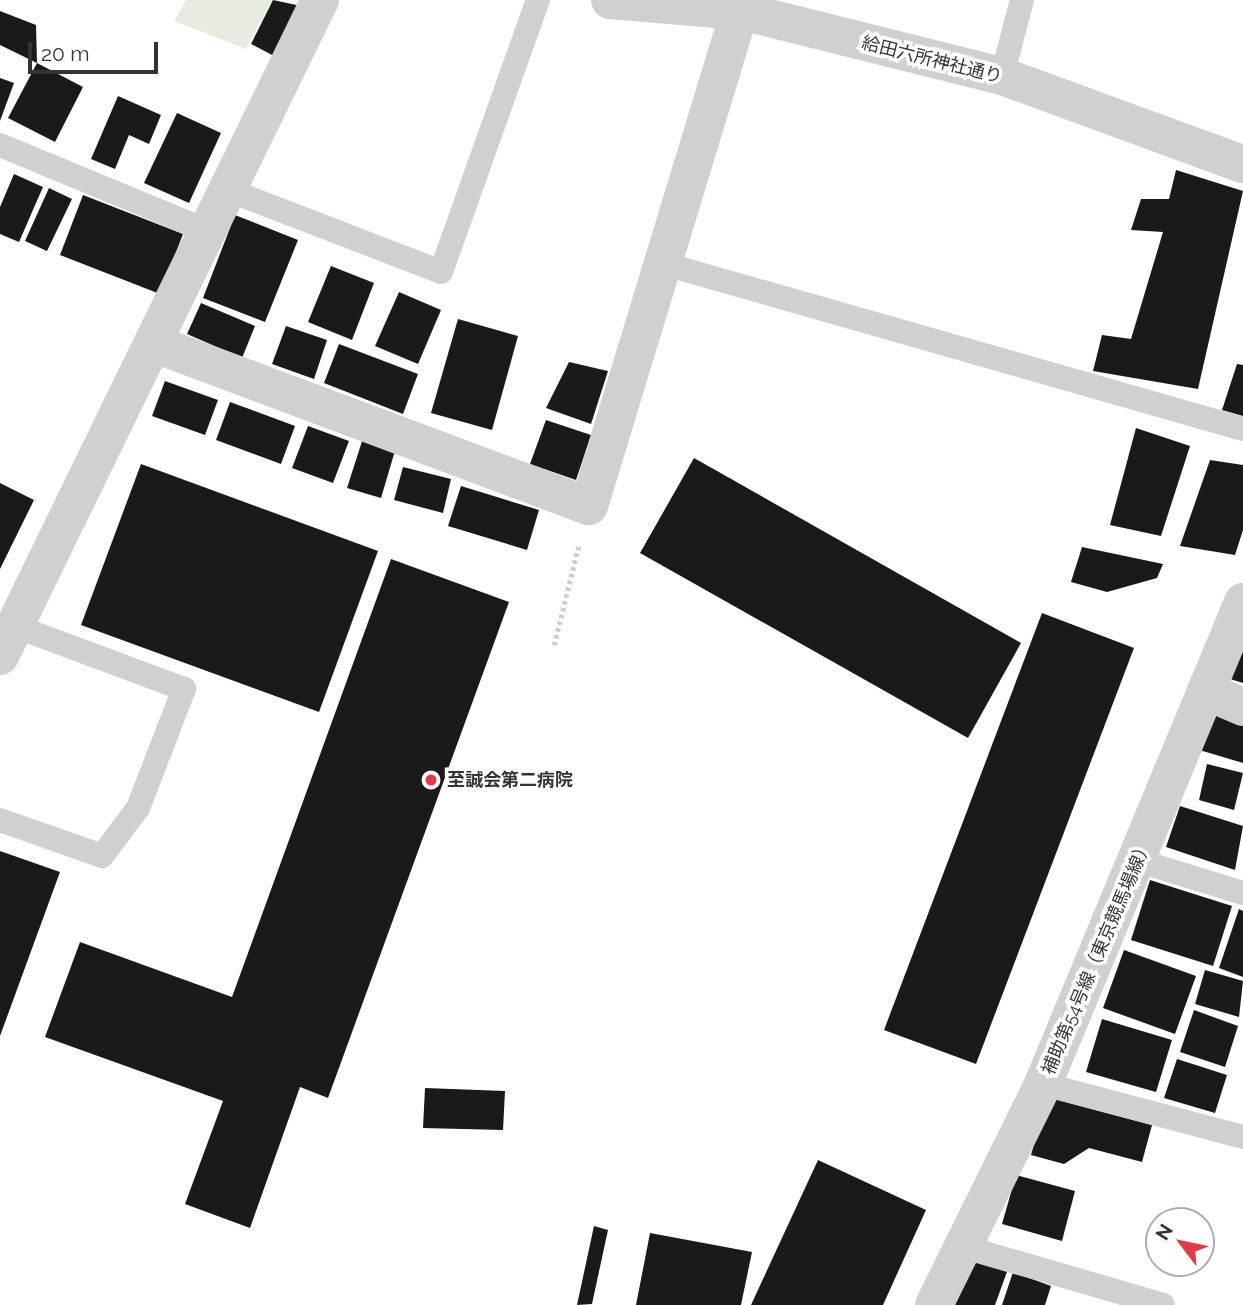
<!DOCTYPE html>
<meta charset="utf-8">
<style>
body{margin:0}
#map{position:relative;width:1243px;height:1305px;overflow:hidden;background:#fff;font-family:Raleway,"Noto Sans JP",sans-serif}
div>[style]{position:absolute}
.green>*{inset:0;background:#e6ecdf}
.building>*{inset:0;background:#1a1a1a}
.path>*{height:4.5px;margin-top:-2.25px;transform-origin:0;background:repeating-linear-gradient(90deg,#cdcdcd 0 3.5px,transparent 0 7px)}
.service>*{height:24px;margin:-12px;padding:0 12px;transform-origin:12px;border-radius:12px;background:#d0d0d0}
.minor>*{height:38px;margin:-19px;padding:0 19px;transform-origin:19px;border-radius:19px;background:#d0d0d0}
.dots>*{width:19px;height:19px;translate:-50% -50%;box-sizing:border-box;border:4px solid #fff;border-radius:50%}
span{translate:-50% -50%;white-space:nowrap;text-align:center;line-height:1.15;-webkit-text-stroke:7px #fff;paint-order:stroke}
.street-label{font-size:18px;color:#333}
.poi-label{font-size:18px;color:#333;font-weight:700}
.left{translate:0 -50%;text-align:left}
.north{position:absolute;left:1145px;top:1207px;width:70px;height:70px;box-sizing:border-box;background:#fff;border:2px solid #adadad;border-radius:50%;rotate:302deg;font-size:19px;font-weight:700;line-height:28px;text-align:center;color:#333}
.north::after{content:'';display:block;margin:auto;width:24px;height:32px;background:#e63946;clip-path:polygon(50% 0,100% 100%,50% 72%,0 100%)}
.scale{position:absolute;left:28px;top:42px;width:130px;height:32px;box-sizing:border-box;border:4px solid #333;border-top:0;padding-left:9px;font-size:21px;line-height:24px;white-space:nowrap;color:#333;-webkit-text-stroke:5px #fff;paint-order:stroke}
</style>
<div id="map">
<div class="green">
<i style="clip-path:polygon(186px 0,272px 0,246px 49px,174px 21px)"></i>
</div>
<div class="building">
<i style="clip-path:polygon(273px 0,306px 7px,278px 58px,251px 44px)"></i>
<i style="clip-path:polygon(0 11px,36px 25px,37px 63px,0 45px)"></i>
<i style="clip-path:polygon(37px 63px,83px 87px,55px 142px,8px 118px)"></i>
<i style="clip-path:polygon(0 78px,14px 83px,0 121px)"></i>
<i style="clip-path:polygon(118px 96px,161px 115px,149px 144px,129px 135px,115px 169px,91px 159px)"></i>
<i style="clip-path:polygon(177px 113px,221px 133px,189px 203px,144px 183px)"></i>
<i style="clip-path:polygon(1176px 170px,1243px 191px,1198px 389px,1093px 371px,1102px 335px,1131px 339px,1163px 232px,1131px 230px,1141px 199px,1169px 199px)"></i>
<i style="clip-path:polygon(14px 174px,43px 187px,19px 242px,0 234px,0 207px)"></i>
<i style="clip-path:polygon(49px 188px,72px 199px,47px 251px,25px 241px)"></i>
<i style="clip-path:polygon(83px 195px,183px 234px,160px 294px,60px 255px)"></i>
<i style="clip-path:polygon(235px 215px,298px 240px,265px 322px,203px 298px)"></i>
<i style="clip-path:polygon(331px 266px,374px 283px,352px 340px,308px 322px)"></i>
<i style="clip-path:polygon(399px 292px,441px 310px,418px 364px,375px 346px)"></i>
<i style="clip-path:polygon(201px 303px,255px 326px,242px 358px,187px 334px)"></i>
<i style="clip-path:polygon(458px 319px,518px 336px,492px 430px,431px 413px)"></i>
<i style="clip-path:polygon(286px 326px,327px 340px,314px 379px,272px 364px)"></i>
<i style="clip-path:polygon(339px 344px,418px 374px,403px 414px,324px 383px)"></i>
<i style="clip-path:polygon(569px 362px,608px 371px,591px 424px,546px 408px)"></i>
<i style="clip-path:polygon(1237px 364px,1243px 365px,1243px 416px,1222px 410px)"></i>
<i style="clip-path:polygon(165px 381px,218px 400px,205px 435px,152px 416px)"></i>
<i style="clip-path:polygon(230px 402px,295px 426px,281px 464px,216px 440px)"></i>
<i style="clip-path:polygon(546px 420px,591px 435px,576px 480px,530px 464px)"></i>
<i style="clip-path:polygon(308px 426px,349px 441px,333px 483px,292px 468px)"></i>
<i style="clip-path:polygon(1136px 428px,1190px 446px,1161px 536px,1110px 525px)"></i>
<i style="clip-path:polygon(364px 435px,397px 444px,381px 498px,347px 488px)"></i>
<i style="clip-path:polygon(694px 458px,1021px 643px,968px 738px,640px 553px)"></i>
<i style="clip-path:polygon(1210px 460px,1243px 465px,1243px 530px,1235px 555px,1180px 546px)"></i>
<i style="clip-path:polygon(141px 464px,378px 551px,319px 712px,81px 625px)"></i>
<i style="clip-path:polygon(403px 467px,451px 479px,443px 513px,394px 500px)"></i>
<i style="clip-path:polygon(0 483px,34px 500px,0 569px)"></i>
<i style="clip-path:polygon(461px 486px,539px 510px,527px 550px,448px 526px)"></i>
<i style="clip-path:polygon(1082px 547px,1163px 564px,1157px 578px,1107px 592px,1071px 582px)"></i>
<i style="clip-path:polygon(391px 559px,509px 602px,328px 1098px,300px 1087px,250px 1228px,185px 1204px,223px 1101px,45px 1037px,80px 942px,232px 997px)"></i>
<i style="clip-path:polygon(1042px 613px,1134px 648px,976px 1064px,884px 1030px)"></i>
<i style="clip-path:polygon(1243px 646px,1243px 683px,1230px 679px)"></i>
<i style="clip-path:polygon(1220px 709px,1243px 718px,1243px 763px,1196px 749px)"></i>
<i style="clip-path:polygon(1207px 764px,1243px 773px,1234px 810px,1199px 800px)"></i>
<i style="clip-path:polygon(1180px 806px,1243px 826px,1235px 870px,1166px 847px)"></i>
<i style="clip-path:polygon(0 851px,60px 872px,0 1036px)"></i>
<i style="clip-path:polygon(1150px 880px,1232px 906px,1213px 966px,1131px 940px)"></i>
<i style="clip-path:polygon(1239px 909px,1243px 911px,1243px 977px,1219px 968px)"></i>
<i style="clip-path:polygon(1124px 950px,1196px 976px,1175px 1034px,1103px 1008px)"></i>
<i style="clip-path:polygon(1205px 970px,1243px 981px,1239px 1017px,1195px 1004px)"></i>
<i style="clip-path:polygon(1194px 1010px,1238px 1026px,1225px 1067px,1180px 1052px)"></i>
<i style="clip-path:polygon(1102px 1019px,1172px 1040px,1156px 1092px,1086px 1072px)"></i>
<i style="clip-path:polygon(1177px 1059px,1227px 1075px,1215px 1113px,1164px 1098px)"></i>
<i style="clip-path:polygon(425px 1088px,505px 1091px,503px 1130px,423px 1128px)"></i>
<i style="clip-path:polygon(1047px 1097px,1152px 1125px,1142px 1162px,1089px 1148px,1064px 1164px,1031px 1155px)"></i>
<i style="clip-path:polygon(818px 1160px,926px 1210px,883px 1305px,751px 1305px)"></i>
<i style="clip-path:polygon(1016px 1175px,1075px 1191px,1062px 1241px,1002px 1224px)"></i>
<i style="clip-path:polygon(594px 1226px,608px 1230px,592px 1304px,577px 1305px)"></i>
<i style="clip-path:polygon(650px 1233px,752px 1252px,741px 1305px,636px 1305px)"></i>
<i style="clip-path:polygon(965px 1254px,1008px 1269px,995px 1305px,947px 1305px)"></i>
<i style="clip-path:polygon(1013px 1272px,1051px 1286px,1045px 1305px,1002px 1305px)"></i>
</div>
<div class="path">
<i style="left:554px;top:645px;width:104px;rotate:-76.1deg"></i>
</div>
<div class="service">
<i style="left:1002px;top:76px;width:79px;rotate:-75.3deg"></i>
<i style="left:0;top:145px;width:225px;rotate:22.5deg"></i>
<i style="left:226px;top:189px;width:230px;rotate:21.1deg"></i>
<i style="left:441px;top:272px;width:289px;rotate:-70.4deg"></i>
<i style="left:661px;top:263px;width:605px;rotate:15.92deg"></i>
<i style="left:0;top:820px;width:108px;rotate:19.4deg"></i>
<i style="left:102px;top:856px;width:60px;rotate:-53.1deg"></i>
<i style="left:138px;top:808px;width:128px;rotate:-68.9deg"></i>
<i style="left:184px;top:689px;width:180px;rotate:-159.6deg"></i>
<i style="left:1139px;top:861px;width:109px;rotate:17.1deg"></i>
<i style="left:1043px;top:1084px;width:207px;rotate:14.8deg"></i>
<i style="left:964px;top:1247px;width:207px;rotate:16.2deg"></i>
</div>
<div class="minor">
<i style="left:610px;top:0;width:131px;rotate:4.8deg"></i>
<i style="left:741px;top:11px;width:269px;rotate:14deg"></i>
<i style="left:1002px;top:76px;width:257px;rotate:20.1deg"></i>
<i style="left:155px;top:344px;width:463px;rotate:20.5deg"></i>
<i style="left:589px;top:506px;width:529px;rotate:-73.07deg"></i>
<i style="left:0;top:656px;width:730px;rotate:-64deg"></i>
<i style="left:1206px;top:691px;width:40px;rotate:23.4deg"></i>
<i style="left:934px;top:1305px;width:246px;rotate:-63.7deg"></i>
<i style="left:1043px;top:1084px;width:522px;rotate:-67.46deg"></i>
</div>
<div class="dots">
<i style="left:431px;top:780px;background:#e63946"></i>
</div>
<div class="street-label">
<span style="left:932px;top:60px;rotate:14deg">給田六所神社通り</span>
<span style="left:1097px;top:957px;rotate:-67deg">補助第54号線（東京競馬場線）</span>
</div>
<div class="poi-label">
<span class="left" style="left:447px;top:780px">至誠会第二病院</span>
</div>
<div class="north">N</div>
<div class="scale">20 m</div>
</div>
